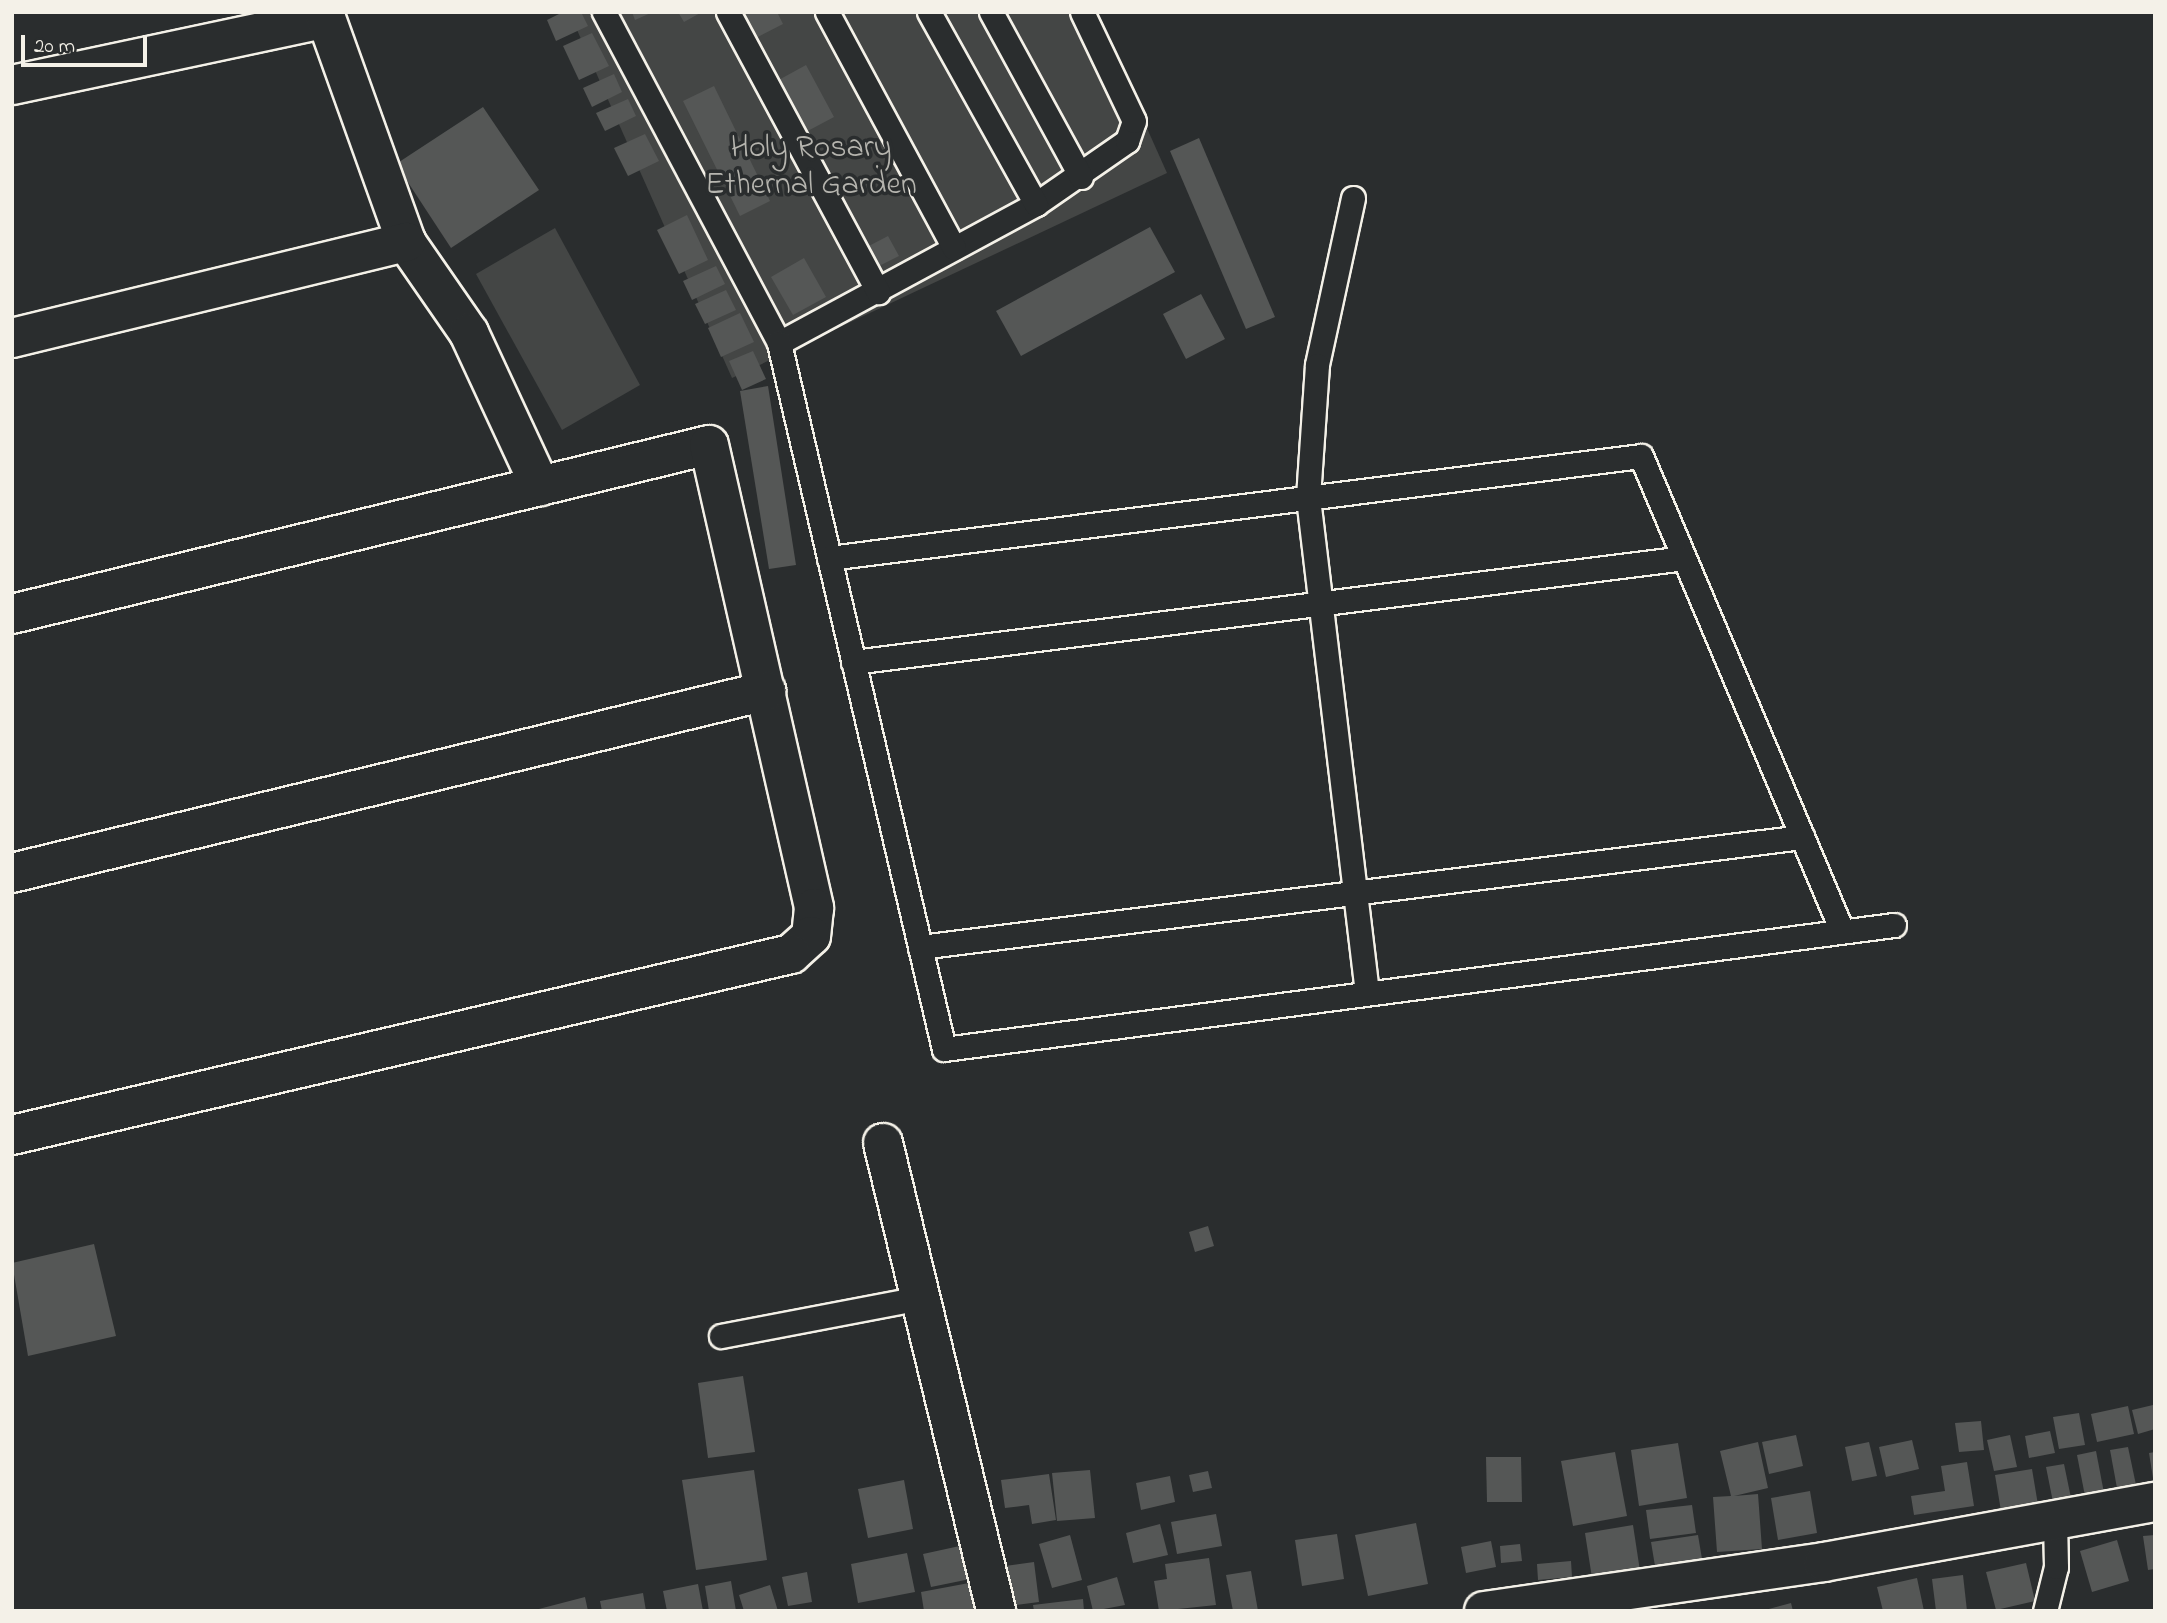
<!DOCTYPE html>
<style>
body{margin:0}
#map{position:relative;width:2167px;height:1623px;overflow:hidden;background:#2a2d2e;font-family:"Indie Flower",sans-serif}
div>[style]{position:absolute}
.green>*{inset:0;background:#444645}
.building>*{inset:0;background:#555756}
.roads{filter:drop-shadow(2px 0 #f4f1e8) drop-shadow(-2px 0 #f4f1e8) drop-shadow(0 2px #f4f1e8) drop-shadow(0 -2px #f4f1e8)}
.lane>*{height:23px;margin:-11.5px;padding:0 11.5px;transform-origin:11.5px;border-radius:11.5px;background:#2a2d2e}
.street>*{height:38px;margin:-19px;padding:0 19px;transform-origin:19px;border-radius:19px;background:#2a2d2e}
span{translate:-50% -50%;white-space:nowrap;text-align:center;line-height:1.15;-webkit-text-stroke:7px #2a2d2e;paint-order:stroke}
.park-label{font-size:32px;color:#b6b5af}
.frame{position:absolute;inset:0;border:14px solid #f4f1e8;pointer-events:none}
.scale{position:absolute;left:21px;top:35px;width:126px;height:32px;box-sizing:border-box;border:4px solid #f4f1e8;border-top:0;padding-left:9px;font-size:21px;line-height:24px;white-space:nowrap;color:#f4f1e8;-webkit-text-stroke:5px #2a2d2e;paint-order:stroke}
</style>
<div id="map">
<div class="green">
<i style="clip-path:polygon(569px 12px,1095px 12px,1167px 173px,732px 378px)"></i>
<i style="clip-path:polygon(555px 228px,640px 385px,562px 430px,476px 274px)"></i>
</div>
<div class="building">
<i style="clip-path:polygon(563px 12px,581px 12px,588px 26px,556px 41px,547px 20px)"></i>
<i style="clip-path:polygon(632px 12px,653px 12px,635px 20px)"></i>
<i style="clip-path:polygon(678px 12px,702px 12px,684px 22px)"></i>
<i style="clip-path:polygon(740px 12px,777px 12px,783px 24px,754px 39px)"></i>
<i style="clip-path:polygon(592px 33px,609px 66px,579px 80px,563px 46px)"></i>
<i style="clip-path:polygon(806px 65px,834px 117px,802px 134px,775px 82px)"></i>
<i style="clip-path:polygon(614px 74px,622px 92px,592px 107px,583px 88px)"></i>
<i style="clip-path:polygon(714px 86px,770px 201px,740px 216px,683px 101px)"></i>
<i style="clip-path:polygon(628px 99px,636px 116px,605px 131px,596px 113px)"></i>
<i style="clip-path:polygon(483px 107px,539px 190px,451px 248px,396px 164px)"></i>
<i style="clip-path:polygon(645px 134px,659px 161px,628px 176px,614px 148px)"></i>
<i style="clip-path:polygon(1199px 138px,1275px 317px,1246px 329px,1170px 151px)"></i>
<i style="clip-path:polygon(687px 215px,708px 260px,679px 274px,657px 230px)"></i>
<i style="clip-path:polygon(1150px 227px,1175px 272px,1021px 356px,996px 311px)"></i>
<i style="clip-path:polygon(888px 236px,899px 256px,873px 269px,863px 249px)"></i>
<i style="clip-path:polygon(804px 258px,826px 297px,793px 315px,771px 277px)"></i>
<i style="clip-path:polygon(716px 266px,725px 284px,692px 300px,683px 281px)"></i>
<i style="clip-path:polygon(726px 290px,736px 310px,705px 324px,695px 304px)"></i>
<i style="clip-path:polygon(1201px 294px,1225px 339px,1186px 359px,1163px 314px)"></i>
<i style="clip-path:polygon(740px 313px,754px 342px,721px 357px,708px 328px)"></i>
<i style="clip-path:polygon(753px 351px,766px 379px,742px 390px,729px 361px)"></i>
<i style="clip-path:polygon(768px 386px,796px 565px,769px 569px,740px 391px)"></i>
<i style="clip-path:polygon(1208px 1226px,1214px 1246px,1195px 1252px,1189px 1232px)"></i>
<i style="clip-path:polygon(94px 1244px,116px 1336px,28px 1356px,12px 1263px)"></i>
<i style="clip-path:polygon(743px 1376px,755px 1452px,708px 1458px,698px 1383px)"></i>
<i style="clip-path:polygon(2153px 1405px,2155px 1429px,2138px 1434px,2132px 1410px)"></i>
<i style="clip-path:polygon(2128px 1406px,2134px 1434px,2097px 1442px,2091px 1414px)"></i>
<i style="clip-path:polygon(2079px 1413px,2085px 1445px,2059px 1449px,2053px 1417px)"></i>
<i style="clip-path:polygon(1981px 1421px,1984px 1450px,1959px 1452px,1955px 1423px)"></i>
<i style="clip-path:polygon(2050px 1431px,2055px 1453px,2029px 1458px,2025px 1436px)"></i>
<i style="clip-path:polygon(1796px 1435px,1803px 1466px,1769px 1474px,1762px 1442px)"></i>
<i style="clip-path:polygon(2010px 1435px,2017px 1467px,1994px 1471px,1987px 1440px)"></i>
<i style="clip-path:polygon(1912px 1440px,1919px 1469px,1886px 1477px,1879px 1447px)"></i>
<i style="clip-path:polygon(1758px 1442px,1768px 1488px,1734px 1496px,1758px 1494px,1762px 1549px,1717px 1552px,1713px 1497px,1731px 1496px,1720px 1451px)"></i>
<i style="clip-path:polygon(1869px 1442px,1877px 1476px,1852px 1481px,1845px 1447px)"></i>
<i style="clip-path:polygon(1678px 1443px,1687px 1498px,1639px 1506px,1631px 1450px)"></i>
<i style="clip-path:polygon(2128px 1447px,2136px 1485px,2117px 1488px,2110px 1450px)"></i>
<i style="clip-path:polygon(2096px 1451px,2104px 1493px,2085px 1496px,2077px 1455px)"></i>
<i style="clip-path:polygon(1615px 1452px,1627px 1516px,1573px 1526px,1561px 1461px)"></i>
<i style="clip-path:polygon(2155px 1452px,2155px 1478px,2153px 1478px,2149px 1453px)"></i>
<i style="clip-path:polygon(1486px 1457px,1521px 1457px,1522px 1502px,1487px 1502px)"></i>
<i style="clip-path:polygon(1967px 1462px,1974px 1506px,1914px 1515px,1911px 1496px,1945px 1491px,1941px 1466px)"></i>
<i style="clip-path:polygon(2064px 1464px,2071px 1498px,2053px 1502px,2046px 1467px)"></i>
<i style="clip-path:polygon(2032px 1469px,2038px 1505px,2001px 1511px,1995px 1475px)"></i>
<i style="clip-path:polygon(754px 1470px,767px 1560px,696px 1570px,682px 1480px)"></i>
<i style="clip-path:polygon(1090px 1470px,1095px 1518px,1057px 1521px,1052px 1473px)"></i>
<i style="clip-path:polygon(1208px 1471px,1212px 1488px,1193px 1492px,1189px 1475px)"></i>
<i style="clip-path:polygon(1049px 1474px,1056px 1520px,1032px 1524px,1029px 1505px,1005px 1508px,1001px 1480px)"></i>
<i style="clip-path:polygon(1170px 1476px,1175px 1502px,1141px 1510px,1136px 1483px)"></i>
<i style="clip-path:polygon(904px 1480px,913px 1529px,868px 1538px,858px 1489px)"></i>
<i style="clip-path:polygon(1810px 1491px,1817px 1533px,1778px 1540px,1771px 1498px)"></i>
<i style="clip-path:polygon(1692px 1505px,1696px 1533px,1650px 1539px,1646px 1510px)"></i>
<i style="clip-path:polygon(1216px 1514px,1222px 1546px,1177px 1554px,1171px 1522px)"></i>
<i style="clip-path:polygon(1416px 1523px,1428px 1584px,1368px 1596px,1355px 1535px)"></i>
<i style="clip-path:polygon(1160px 1524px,1168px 1555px,1133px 1563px,1126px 1533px)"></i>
<i style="clip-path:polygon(1633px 1525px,1640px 1571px,1592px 1578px,1585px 1533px)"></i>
<i style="clip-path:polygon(1337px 1534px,1344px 1579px,1302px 1586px,1295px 1540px)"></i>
<i style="clip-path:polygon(1070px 1535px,1082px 1580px,1052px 1588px,1039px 1544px)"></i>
<i style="clip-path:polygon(1698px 1535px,1702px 1559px,1655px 1566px,1651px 1542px)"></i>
<i style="clip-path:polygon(2155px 1535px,2155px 1569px,2148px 1570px,2143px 1536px)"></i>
<i style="clip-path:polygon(2117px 1540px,2129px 1581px,2092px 1592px,2080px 1551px)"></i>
<i style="clip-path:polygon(1491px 1541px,1496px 1567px,1466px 1573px,1461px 1547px)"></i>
<i style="clip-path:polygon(978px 1542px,985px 1576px,931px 1587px,923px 1554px)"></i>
<i style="clip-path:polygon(1520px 1544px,1522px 1561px,1501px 1563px,1500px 1546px)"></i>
<i style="clip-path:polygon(907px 1553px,915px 1592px,858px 1603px,851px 1564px)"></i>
<i style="clip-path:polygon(1209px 1558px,1216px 1605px,1159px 1611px,1154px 1581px,1167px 1579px,1165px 1564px)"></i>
<i style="clip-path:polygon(1571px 1561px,1572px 1577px,1538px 1580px,1537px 1564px)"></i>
<i style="clip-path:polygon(1034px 1562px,1039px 1602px,1009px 1606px,1005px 1566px)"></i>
<i style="clip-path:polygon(2026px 1563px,2035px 1601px,1996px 1610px,1986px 1572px)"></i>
<i style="clip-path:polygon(1251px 1571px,1258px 1611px,1233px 1611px,1226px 1575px)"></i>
<i style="clip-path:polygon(807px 1572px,812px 1602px,788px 1606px,782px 1577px)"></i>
<i style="clip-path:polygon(1963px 1575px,1967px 1611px,1936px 1611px,1932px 1579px)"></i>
<i style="clip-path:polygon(1117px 1577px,1125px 1605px,1093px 1611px,1087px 1586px)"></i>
<i style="clip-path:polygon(1917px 1578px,1924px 1611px,1883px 1611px,1877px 1587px)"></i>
<i style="clip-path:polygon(985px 1580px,991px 1611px,924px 1611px,921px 1592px)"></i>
<i style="clip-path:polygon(731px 1581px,736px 1611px,709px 1611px,705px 1586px)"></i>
<i style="clip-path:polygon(698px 1584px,703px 1611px,667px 1611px,663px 1591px)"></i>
<i style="clip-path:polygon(770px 1585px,778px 1611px,744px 1611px,739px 1595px)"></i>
<i style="clip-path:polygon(643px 1593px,646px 1611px,602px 1611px,600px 1601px)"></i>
<i style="clip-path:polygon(585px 1597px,588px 1611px,535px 1611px,535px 1610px)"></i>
<i style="clip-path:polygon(1083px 1599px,1084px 1611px,1034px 1611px,1033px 1605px)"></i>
<i style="clip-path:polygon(1791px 1603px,1793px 1611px,1766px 1611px,1765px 1610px)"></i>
</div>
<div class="roads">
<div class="lane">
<i style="left:604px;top:12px;width:374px;rotate:62.1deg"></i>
<i style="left:779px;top:343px;width:292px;rotate:-28.4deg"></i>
<i style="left:1036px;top:204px;width:111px;rotate:-34.7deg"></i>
<i style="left:1127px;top:141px;width:21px;rotate:-71deg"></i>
<i style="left:1134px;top:121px;width:121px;rotate:-115.5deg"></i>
<i style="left:728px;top:12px;width:318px;rotate:61.8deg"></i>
<i style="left:827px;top:12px;width:268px;rotate:61.7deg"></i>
<i style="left:929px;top:12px;width:220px;rotate:60.9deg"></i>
<i style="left:991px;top:12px;width:188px;rotate:61.4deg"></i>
<i style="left:1353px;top:198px;width:171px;rotate:102.2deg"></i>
<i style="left:1317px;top:365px;width:133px;rotate:93.9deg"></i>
<i style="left:1308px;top:498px;width:499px;rotate:83.2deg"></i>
<i style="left:779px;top:343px;width:725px;rotate:76.85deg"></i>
<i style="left:944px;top:1049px;width:958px;rotate:-7.44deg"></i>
<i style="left:829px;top:558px;width:818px;rotate:-7.16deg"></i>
<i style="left:1641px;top:456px;width:516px;rotate:67.06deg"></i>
<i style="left:853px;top:662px;width:837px;rotate:-7.13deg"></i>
<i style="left:920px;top:947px;width:889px;rotate:-7.11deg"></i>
<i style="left:721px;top:1336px;width:204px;rotate:-10.8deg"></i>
<i style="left:2045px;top:1611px;width:45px;rotate:-76deg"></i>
<i style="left:2056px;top:1567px;width:47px;rotate:-91.2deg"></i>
</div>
<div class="street">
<i style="left:12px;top:85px;width:321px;rotate:-12deg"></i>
<i style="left:326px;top:18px;width:238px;rotate:70.3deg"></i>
<i style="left:406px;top:242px;width:111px;rotate:55.3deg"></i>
<i style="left:469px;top:333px;width:169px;rotate:65.1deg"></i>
<i style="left:12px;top:338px;width:406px;rotate:-13.7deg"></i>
<i style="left:12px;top:614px;width:717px;rotate:-13.63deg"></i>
<i style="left:709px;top:445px;width:475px;rotate:77.2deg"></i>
<i style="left:814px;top:908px;width:28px;rotate:96deg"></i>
<i style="left:811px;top:936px;width:27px;rotate:138deg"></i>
<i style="left:791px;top:954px;width:800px;rotate:166.92deg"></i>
<i style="left:12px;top:873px;width:776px;rotate:-13.57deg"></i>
<i style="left:883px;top:1143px;width:481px;rotate:76.4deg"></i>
<i style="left:1484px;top:1611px;width:344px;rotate:-8.2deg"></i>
<i style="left:1824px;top:1562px;width:336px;rotate:-10.3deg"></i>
</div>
</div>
<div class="park-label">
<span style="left:811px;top:168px">Holy Rosary<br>Ethernal Garden</span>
</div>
<div class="frame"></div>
<div class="scale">20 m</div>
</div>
